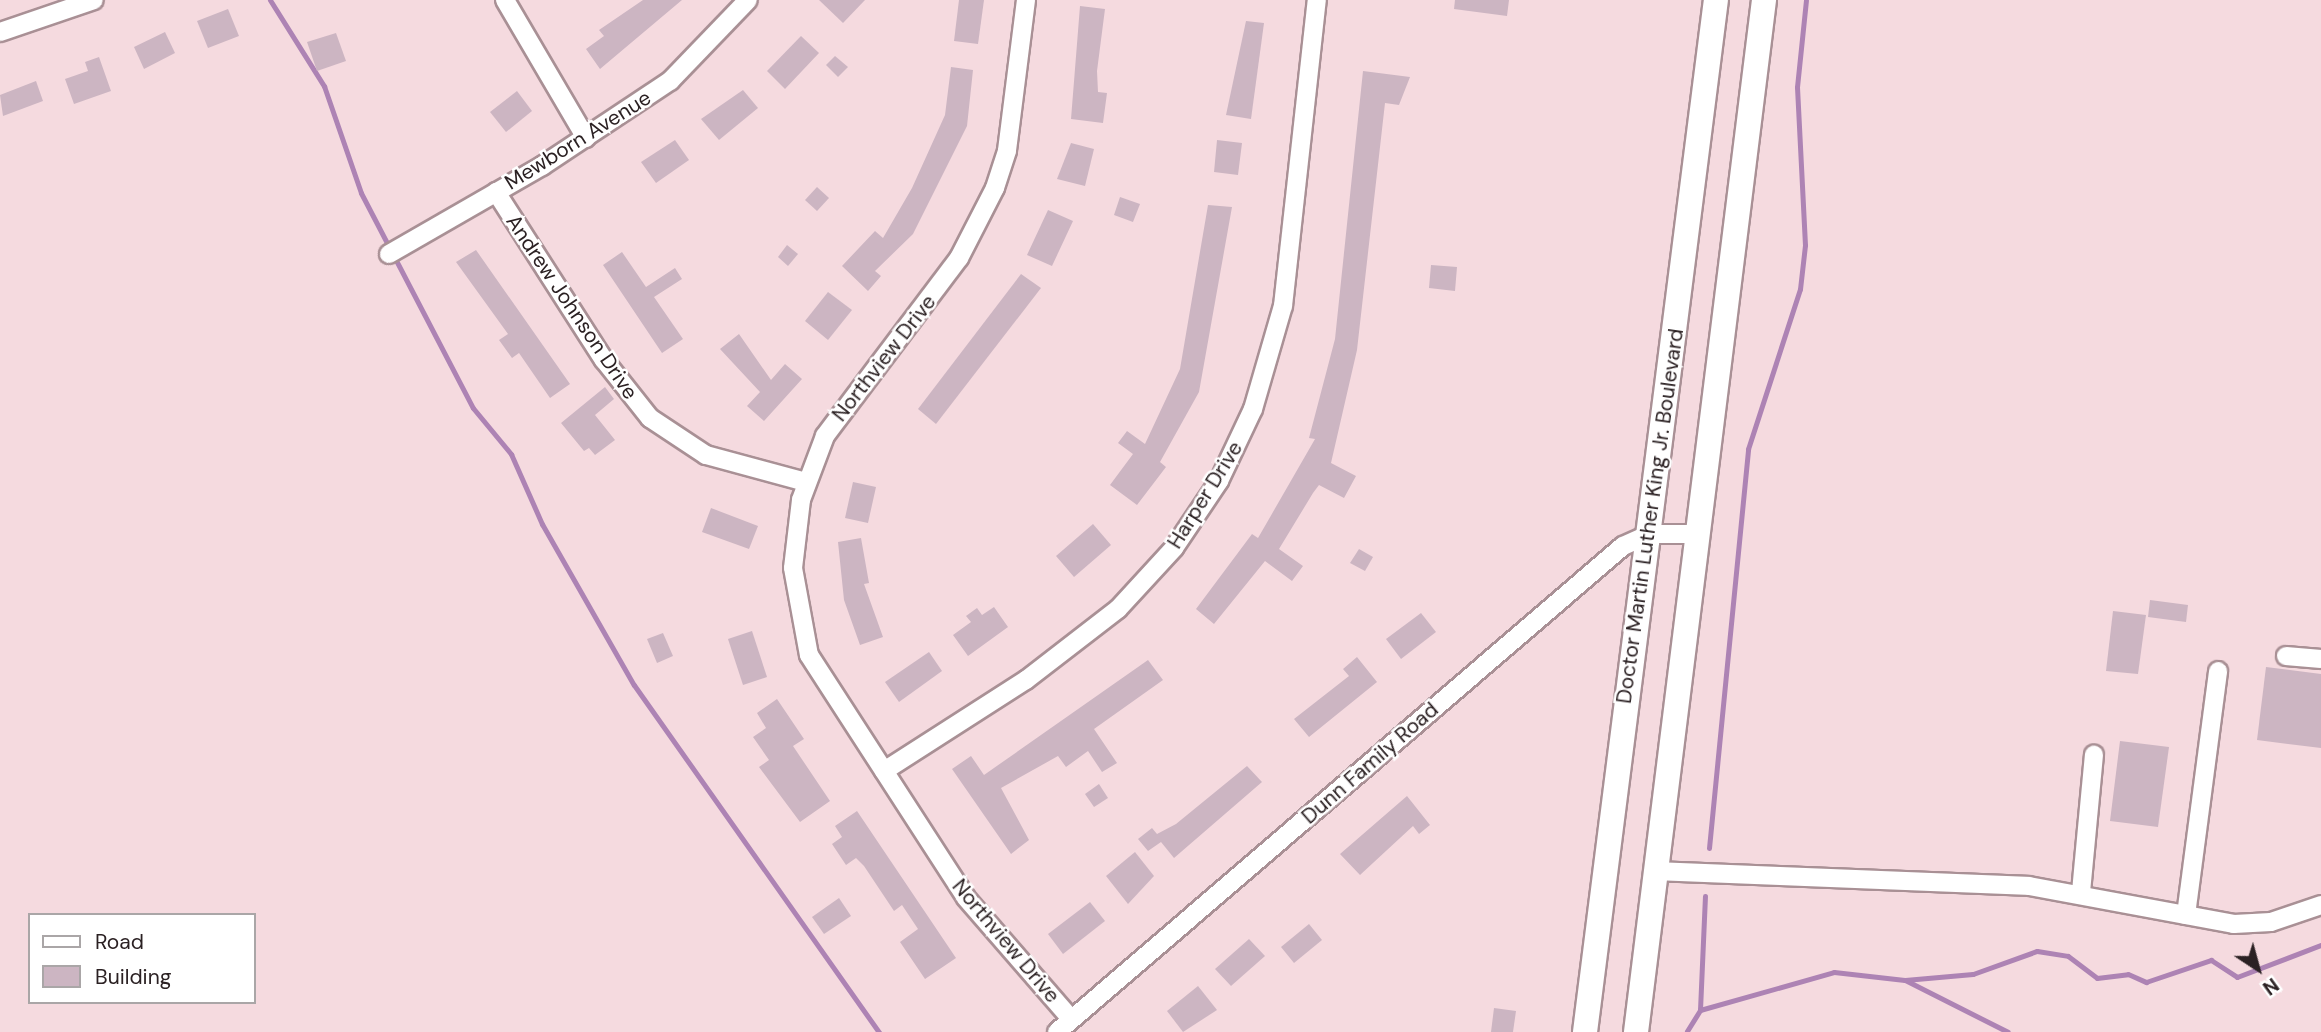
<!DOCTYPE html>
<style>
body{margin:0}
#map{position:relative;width:2321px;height:1032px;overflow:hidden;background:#f5dadf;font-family:"DM Sans",sans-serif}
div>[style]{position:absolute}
.stream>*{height:5px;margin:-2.5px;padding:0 2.5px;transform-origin:2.5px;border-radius:2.5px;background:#ad83b4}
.building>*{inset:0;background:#ccb5c2}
.roads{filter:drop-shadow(2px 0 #a99095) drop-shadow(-2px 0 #a99095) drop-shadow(0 2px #a99095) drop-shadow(0 -2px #a99095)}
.minor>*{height:18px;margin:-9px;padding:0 9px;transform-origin:9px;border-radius:9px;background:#fff}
.highway>*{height:24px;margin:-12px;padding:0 12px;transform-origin:12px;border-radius:12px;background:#fff}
span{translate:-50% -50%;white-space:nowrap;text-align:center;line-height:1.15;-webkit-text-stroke:5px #fff;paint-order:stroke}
.street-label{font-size:21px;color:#2b2123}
.legend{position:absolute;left:28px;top:913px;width:228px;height:91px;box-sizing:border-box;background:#fff;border:2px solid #aaa6a7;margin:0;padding:9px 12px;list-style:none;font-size:21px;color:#2b2123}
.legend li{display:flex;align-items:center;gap:14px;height:35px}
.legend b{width:35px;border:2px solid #aaa6a7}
.north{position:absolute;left:2223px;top:934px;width:70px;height:70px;-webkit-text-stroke:5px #fff;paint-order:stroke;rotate:144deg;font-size:19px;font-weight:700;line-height:28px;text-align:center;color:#2b2123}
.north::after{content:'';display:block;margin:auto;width:24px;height:32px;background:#2b2123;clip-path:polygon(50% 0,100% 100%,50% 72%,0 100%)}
</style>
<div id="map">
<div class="stream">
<i style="left:270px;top:0;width:102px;rotate:57.9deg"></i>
<i style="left:324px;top:86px;width:113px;rotate:70.9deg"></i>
<i style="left:361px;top:193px;width:242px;rotate:62.5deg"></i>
<i style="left:473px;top:408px;width:60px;rotate:50.4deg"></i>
<i style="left:511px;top:454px;width:77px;rotate:66.1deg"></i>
<i style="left:542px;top:524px;width:185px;rotate:60.3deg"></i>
<i style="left:634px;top:685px;width:425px;rotate:54.8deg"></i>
<i style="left:1709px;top:848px;width:401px;rotate:-84.4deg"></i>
<i style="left:1748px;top:449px;width:168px;rotate:-72deg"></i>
<i style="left:1800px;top:289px;width:44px;rotate:-83.5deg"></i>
<i style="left:1805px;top:245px;width:158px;rotate:-92.9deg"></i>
<i style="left:1797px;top:87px;width:87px;rotate:-84.1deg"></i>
<i style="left:1905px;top:980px;width:115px;rotate:26.8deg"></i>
<i style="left:1700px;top:1010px;width:114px;rotate:-87.5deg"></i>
<i style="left:1687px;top:1031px;width:25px;rotate:-58deg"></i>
<i style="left:1700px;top:1010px;width:139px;rotate:-15.8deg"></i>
<i style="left:1834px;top:972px;width:71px;rotate:6.4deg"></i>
<i style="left:1905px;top:980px;width:68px;rotate:-5deg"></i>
<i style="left:1973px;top:974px;width:68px;rotate:-19.8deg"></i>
<i style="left:2037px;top:951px;width:31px;rotate:9deg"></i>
<i style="left:2068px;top:956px;width:36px;rotate:37deg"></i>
<i style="left:2097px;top:978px;width:31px;rotate:-7deg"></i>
<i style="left:2128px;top:974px;width:20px;rotate:24deg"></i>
<i style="left:2146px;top:982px;width:69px;rotate:-18.7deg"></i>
<i style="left:2211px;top:960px;width:31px;rotate:33deg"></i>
<i style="left:2237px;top:977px;width:90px;rotate:-20.9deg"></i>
</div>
<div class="building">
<i style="clip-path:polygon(643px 0,682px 0,600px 69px,586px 49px,604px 36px,599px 30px)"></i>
<i style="clip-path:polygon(819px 0,865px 0,843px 23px)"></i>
<i style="clip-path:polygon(959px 0,984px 0,978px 44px,954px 41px)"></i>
<i style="clip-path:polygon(1455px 0,1509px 0,1507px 16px,1454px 9px)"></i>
<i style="clip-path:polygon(1080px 6px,1105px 9px,1097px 71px,1098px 92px,1107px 93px,1103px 123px,1071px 119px)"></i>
<i style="clip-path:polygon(228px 9px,239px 36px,208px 48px,197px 21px)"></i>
<i style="clip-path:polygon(1246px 21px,1264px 23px,1251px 119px,1226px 115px)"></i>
<i style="clip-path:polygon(165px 32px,175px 53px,144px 69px,134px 47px)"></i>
<i style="clip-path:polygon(336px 33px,346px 61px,317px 71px,307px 42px)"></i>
<i style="clip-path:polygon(801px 36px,819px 53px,785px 89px,767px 71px)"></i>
<i style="clip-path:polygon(835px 56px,848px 67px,838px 77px,826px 65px)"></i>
<i style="clip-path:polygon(99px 57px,111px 91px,74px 104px,65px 79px,88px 71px,85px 62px)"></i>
<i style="clip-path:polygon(951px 67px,973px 70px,967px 126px,913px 234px,875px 271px,881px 276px,868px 291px,842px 266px,875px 231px,883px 238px,912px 188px,945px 115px)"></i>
<i style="clip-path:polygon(1363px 71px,1410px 77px,1399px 105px,1385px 103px,1357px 350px,1331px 463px,1356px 476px,1344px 498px,1319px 485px,1313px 493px,1279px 549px,1303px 566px,1292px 581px,1265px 561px,1214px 624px,1196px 609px,1252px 534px,1258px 538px,1315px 439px,1309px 438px,1335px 339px)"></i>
<i style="clip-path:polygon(36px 81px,43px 101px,3px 116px,0 95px)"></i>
<i style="clip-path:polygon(743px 90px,758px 108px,719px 140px,701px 119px)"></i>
<i style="clip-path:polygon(517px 91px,532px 111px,506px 132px,490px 112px)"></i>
<i style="clip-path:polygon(675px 140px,689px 160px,656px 183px,641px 162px)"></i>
<i style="clip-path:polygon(1217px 140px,1242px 143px,1238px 175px,1214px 172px)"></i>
<i style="clip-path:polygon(1071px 143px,1094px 149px,1085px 186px,1057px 179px)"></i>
<i style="clip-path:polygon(817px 187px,829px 198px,817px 211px,805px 200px)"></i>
<i style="clip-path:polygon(1120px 197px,1140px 204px,1133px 222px,1114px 215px)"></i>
<i style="clip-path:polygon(1208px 205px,1232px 207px,1199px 392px,1160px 462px,1166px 467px,1137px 505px,1110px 485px,1133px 454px,1118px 443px,1127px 431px,1145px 444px,1180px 369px)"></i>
<i style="clip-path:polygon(1048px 210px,1073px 221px,1052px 266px,1027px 255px)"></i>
<i style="clip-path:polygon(787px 245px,798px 254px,788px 266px,778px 257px)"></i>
<i style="clip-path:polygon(476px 250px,570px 384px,550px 398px,519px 353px,512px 358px,499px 340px,508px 334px,456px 262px)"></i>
<i style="clip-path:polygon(622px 252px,646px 287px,675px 268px,682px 279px,654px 297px,683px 339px,662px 353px,603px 265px)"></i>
<i style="clip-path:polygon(1431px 265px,1457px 267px,1455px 291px,1429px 288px)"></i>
<i style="clip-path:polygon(1021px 274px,1041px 288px,936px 424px,918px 409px)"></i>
<i style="clip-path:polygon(828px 292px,852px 310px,828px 340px,805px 321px)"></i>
<i style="clip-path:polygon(739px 334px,771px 380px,785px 364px,802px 379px,764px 421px,747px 406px,760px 392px,720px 349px)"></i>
<i style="clip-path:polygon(605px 387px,614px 399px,595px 415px,615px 440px,595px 455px,589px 448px,584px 451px,561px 423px)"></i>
<i style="clip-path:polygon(853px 482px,876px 487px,868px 523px,845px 518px)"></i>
<i style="clip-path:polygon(711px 508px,758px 526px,749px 549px,702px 532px)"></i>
<i style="clip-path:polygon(1093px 524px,1111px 545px,1074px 577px,1056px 556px)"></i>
<i style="clip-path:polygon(861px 538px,869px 583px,864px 584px,883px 637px,860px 645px,844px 600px,838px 542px)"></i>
<i style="clip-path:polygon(1359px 549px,1373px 557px,1365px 571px,1350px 563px)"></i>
<i style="clip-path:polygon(2150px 600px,2188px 605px,2186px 622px,2148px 617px)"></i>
<i style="clip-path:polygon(994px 607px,1008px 627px,968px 656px,953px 635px,971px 622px,966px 616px,977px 608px,982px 615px)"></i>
<i style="clip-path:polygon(2113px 611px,2146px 615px,2138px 674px,2106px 671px)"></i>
<i style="clip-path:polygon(1421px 613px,1436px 632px,1401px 659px,1386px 639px)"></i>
<i style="clip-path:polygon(752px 631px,767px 677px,743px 685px,728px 639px)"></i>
<i style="clip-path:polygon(663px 633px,673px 656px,657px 663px,647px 639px)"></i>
<i style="clip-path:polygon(929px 652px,942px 671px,899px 702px,885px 682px)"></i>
<i style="clip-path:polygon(1357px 657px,1377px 682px,1309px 737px,1294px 719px,1349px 676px,1343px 669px)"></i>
<i style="clip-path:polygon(1148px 660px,1163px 680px,1094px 729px,1117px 763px,1102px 772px,1088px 751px,1066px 767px,1058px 756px,1001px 788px,1029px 840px,1011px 854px,952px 769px,971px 756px,984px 775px)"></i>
<i style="clip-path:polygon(2266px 667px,2321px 674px,2321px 748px,2257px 740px)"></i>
<i style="clip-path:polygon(777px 699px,804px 739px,793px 746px,830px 801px,800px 822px,759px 767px,769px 760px,753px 737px,766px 728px,757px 713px)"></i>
<i style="clip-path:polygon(2120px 741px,2169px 747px,2158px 827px,2110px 821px)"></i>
<i style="clip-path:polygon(1247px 766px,1262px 782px,1174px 858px,1161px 842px,1148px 851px,1138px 839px,1152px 828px,1157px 834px,1176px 824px)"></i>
<i style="clip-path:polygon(1099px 784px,1108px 798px,1094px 807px,1085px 794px)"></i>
<i style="clip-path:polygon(1407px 796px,1430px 825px,1419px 834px,1413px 826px,1360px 875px,1340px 854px)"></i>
<i style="clip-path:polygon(857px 811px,956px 958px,925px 979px,900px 942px,918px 929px,902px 905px,894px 911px,864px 866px,856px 858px,846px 865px,832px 844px,842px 837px,835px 826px)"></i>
<i style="clip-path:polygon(1135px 852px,1154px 876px,1128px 904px,1106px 876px)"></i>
<i style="clip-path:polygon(839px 898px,851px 916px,824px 934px,812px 917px)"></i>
<i style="clip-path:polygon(1090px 902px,1105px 921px,1063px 954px,1048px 934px)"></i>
<i style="clip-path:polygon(1309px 924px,1322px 940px,1294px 963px,1281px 947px)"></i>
<i style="clip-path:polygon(1249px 939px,1265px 956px,1231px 986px,1215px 969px)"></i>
<i style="clip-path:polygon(1198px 986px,1217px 1010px,1183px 1032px,1167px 1011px)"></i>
<i style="clip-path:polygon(1494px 1008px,1516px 1011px,1513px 1032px,1491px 1032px)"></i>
</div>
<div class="roads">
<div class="minor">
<i style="left:505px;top:0;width:160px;rotate:59.6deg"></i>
<i style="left:1026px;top:0;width:152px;rotate:97.2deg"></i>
<i style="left:1007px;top:151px;width:39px;rotate:108deg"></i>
<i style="left:995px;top:188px;width:79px;rotate:117.2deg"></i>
<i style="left:959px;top:258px;width:223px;rotate:127deg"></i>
<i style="left:825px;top:436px;width:68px;rotate:110.6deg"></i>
<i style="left:801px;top:500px;width:68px;rotate:96.7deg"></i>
<i style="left:793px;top:568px;width:88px;rotate:79.6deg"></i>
<i style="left:809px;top:655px;width:289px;rotate:57.1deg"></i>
<i style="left:966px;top:898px;width:160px;rotate:49deg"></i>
<i style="left:0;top:32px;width:99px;rotate:-18.8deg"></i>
<i style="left:496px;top:192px;width:200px;rotate:57.3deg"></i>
<i style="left:604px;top:360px;width:74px;rotate:51.6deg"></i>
<i style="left:650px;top:418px;width:67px;rotate:33.5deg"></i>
<i style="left:706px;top:455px;width:104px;rotate:15.1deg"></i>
<i style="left:389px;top:254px;width:177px;rotate:-29.9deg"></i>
<i style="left:542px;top:166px;width:154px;rotate:-33.6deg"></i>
<i style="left:670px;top:81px;width:112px;rotate:-46.1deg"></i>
<i style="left:2286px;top:656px;width:35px;rotate:5deg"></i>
<i style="left:884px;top:771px;width:169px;rotate:-32.7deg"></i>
<i style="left:1026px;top:680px;width:116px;rotate:-37.7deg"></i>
<i style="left:1118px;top:609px;width:83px;rotate:-47.4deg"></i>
<i style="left:1174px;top:548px;width:81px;rotate:-56.1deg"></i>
<i style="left:1219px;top:481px;width:80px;rotate:-64.7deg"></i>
<i style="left:1253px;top:409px;width:107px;rotate:-73.8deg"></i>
<i style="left:1283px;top:306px;width:308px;rotate:-83.7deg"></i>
<i style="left:1657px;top:871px;width:372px;rotate:2.3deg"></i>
<i style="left:2029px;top:886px;width:208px;rotate:10.5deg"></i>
<i style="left:2234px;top:924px;width:37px;rotate:-3deg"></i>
<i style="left:2271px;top:922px;width:53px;rotate:-18.8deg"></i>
<i style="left:2081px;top:892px;width:138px;rotate:-84.6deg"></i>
<i style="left:2186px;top:915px;width:246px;rotate:-82.5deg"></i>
<i style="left:1057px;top:1032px;width:746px;rotate:-40.65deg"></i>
<i style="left:1623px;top:546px;width:30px;rotate:-24deg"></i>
<i style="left:1650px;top:534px;width:49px"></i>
</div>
<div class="highway">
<i style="left:1585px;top:1032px;width:1040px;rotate:-82.77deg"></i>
<i style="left:1636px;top:1032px;width:1040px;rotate:-82.93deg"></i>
</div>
</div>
<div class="street-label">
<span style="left:578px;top:140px;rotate:-32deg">Mewborn Avenue</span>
<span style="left:572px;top:307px;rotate:56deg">Andrew Johnson Drive</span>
<span style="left:884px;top:358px;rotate:-52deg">Northview Drive</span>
<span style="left:1205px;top:495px;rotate:-58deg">Harper Drive</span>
<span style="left:1650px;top:516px;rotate:-82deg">Doctor Martin Luther King Jr. Boulevard</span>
<span style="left:1370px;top:763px;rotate:-41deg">Dunn Family Road</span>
<span style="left:1006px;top:941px;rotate:50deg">Northview Drive</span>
</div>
<ul class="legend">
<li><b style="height:9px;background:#fff"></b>Road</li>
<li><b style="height:19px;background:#ccb5c2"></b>Building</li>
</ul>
<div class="north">N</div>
</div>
